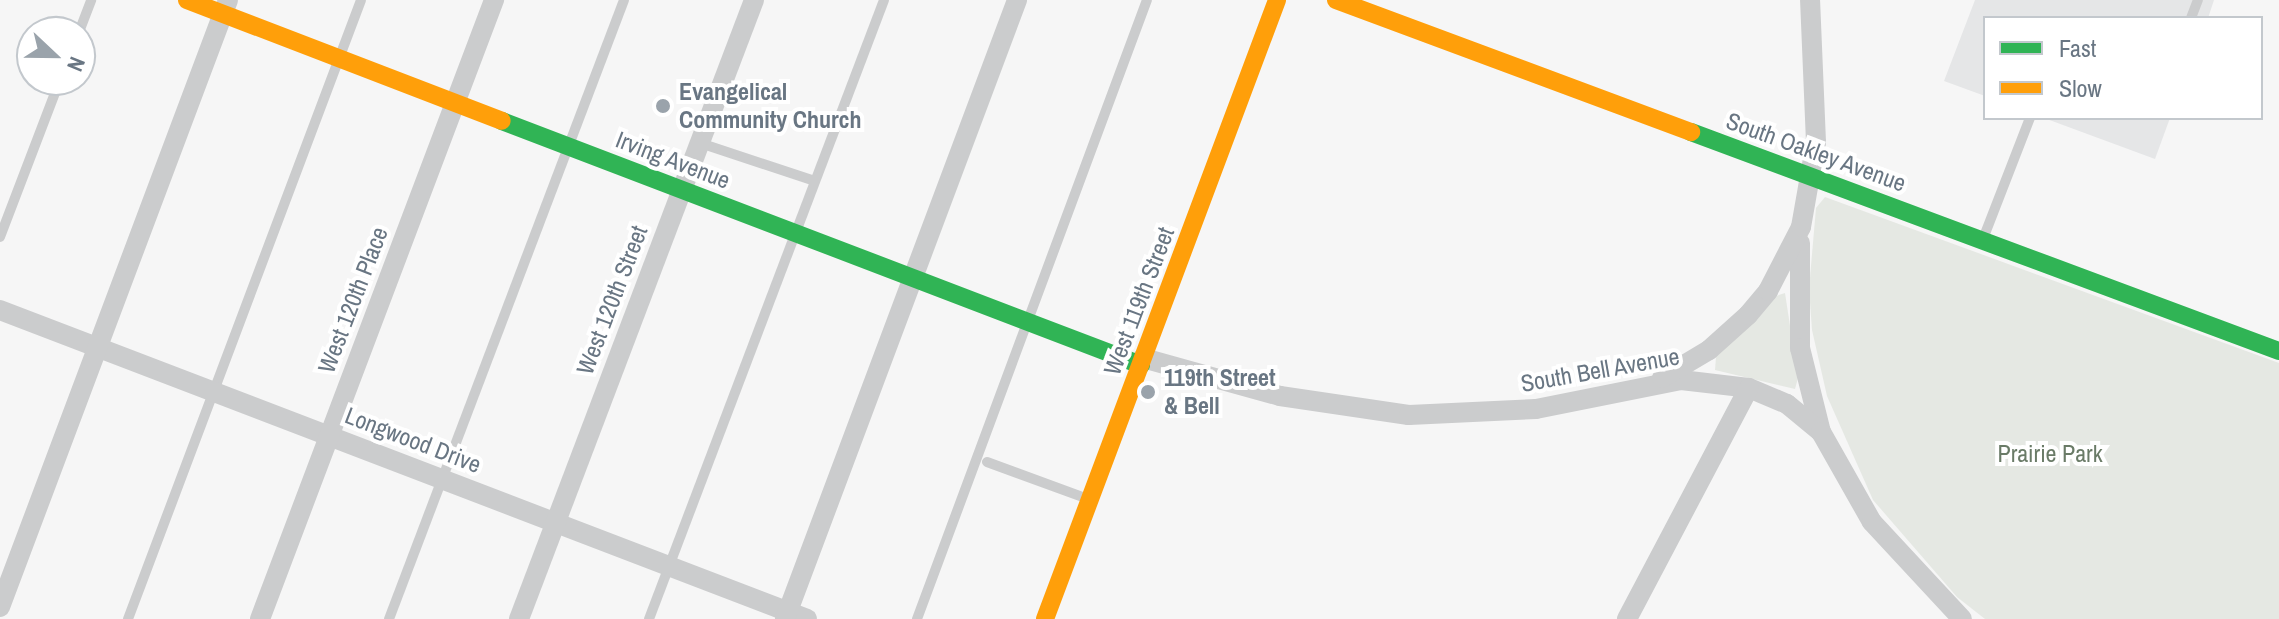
<!DOCTYPE html>
<style>
body{margin:0}
#map{position:relative;width:2279px;height:619px;overflow:hidden;background:#f6f6f6;font-family:"Archivo Narrow",sans-serif}
div>[style]{position:absolute}
.built>*{inset:0;background:#e5e6e7}
.green>*{inset:0;background:#e5e8e3}
.lane>*{height:10px;margin:-5px;padding:0 5px;transform-origin:5px;border-radius:5px;background:#cbcccd}
.street>*{height:20px;margin:-10px;padding:0 10px;transform-origin:10px;border-radius:10px;background:#cbcccd}
.fast>*{height:18px;margin:-9px;padding:0 9px;transform-origin:9px;border-radius:9px;background:#30b455}
.slow>*{height:18px;margin:-9px;padding:0 9px;transform-origin:9px;border-radius:9px;background:#ff9f0a}
.dots>*{width:22px;height:22px;translate:-50% -50%;box-sizing:border-box;border:4px solid #fff;border-radius:50%}
span{translate:-50% -50%;white-space:nowrap;text-align:center;line-height:1.15;-webkit-text-stroke:8px #fff;paint-order:stroke}
.poi-label{font-size:24px;color:#697683;font-weight:700}
.left{translate:0 -50%;text-align:left}
.street-label{font-size:24px;color:#697683}
.park-label{font-size:24px;color:#6a7b67}
.legend{position:absolute;left:1983px;top:16px;width:280px;height:104px;box-sizing:border-box;background:#fff;border:2px solid #c3c8cd;margin:0;padding:10px 14px;list-style:none;font-size:24px;color:#697683}
.legend li{display:flex;align-items:center;gap:16px;height:40px}
.legend b{width:40px;border:2px solid #c3c8cd}
.north{position:absolute;left:16px;top:16px;width:80px;height:80px;box-sizing:border-box;background:#fff;border:2px solid #c3c8cd;border-radius:50%;rotate:112deg;font-size:22px;font-weight:700;line-height:32px;text-align:center;color:#697683}
.north::after{content:'';display:block;margin:auto;width:28px;height:36px;background:#9aa3ab;clip-path:polygon(50% 0,100% 100%,50% 72%,0 100%)}
</style>
<div id="map">
<div class="built">
<i style="clip-path:polygon(1975px 0,2214px 0,2208px 18px,1985px 18px,1985px 96px,1944px 81px)"></i>
<i style="clip-path:polygon(2044px 118px,2170px 118px,2155px 159px)"></i>
</div>
<div class="green">
<i style="clip-path:polygon(1825px 197px,2279px 363px,2279px 619px,1985px 619px,1957px 597px,1873px 500px,1827px 396px,1812px 330px,1809px 289px,1816px 208px)"></i>
<i style="clip-path:polygon(1785px 293px,1798px 378px,1795px 389px,1715px 370px,1716px 357px,1776px 296px)"></i>
</div>
<div class="lane">
<i style="left:2191px;top:18px;width:19px;rotate:-69deg"></i>
<i style="left:79px;top:32px;width:34px;rotate:-69deg"></i>
<i style="left:700px;top:143px;width:121px;rotate:18.3deg"></i>
<i style="left:0;top:237px;width:168px;rotate:-69.1deg"></i>
<i style="left:1983px;top:239px;width:130px;rotate:-68.8deg"></i>
<i style="left:987px;top:462px;width:108px;rotate:20.1deg"></i>
<i style="left:128px;top:619px;width:661px;rotate:-69.37deg"></i>
<i style="left:389px;top:619px;width:662px;rotate:-69.21deg"></i>
<i style="left:649px;top:619px;width:662px;rotate:-69.21deg"></i>
<i style="left:917px;top:619px;width:660px;rotate:-69.62deg"></i>
</div>
<div class="street">
<i style="left:1800px;top:243px;width:105px;rotate:90deg"></i>
<i style="left:1800px;top:348px;width:87px;rotate:76deg"></i>
<i style="left:0;top:310px;width:864px;rotate:20.95deg"></i>
<i style="left:1143px;top:358px;width:142px;rotate:15.5deg"></i>
<i style="left:1280px;top:396px;width:130px;rotate:8.4deg"></i>
<i style="left:1409px;top:415px;width:127px;rotate:-2.7deg"></i>
<i style="left:1536px;top:409px;width:148px;rotate:-11.3deg"></i>
<i style="left:1681px;top:380px;width:68px;rotate:6.7deg"></i>
<i style="left:1749px;top:388px;width:41px;rotate:22.8deg"></i>
<i style="left:1787px;top:404px;width:44px;rotate:39.5deg"></i>
<i style="left:1821px;top:432px;width:103px;rotate:60.5deg"></i>
<i style="left:1872px;top:522px;width:132px;rotate:47.1deg"></i>
<i style="left:1662px;top:378px;width:55px;rotate:-30.8deg"></i>
<i style="left:1709px;top:350px;width:52px;rotate:-41.9deg"></i>
<i style="left:1748px;top:315px;width:31px;rotate:-50deg"></i>
<i style="left:1768px;top:291px;width:72px;rotate:-62.7deg"></i>
<i style="left:1801px;top:227px;width:86px;rotate:-80deg"></i>
<i style="left:1816px;top:142px;width:142px;rotate:-92.4deg"></i>
<i style="left:0;top:607px;width:648px;rotate:-69.41deg"></i>
<i style="left:260px;top:619px;width:662px;rotate:-69.29deg"></i>
<i style="left:519px;top:619px;width:662px;rotate:-69.21deg"></i>
<i style="left:785px;top:619px;width:661px;rotate:-69.45deg"></i>
<i style="left:1627px;top:619px;width:261px;rotate:-62.2deg"></i>
</div>
<div class="fast">
<i style="left:502px;top:121px;width:684px;rotate:20.9deg"></i>
<i style="left:1691px;top:132px;width:627px;rotate:20.43deg"></i>
</div>
<div class="slow">
<i style="left:187px;top:0;width:337px;rotate:21deg"></i>
<i style="left:1336px;top:0;width:379px;rotate:20.4deg"></i>
<i style="left:1045px;top:619px;width:661px;rotate:-69.45deg"></i>
</div>
<div class="dots">
<i style="left:663px;top:106px;background:#9aa3ab"></i>
<i style="left:1148px;top:392px;background:#9aa3ab"></i>
</div>
<div class="poi-label">
<span class="left" style="left:679px;top:106px">Evangelical<br>Community Church</span>
<span class="left" style="left:1164px;top:392px">119th Street<br>&amp; Bell</span>
</div>
<div class="street-label">
<span style="left:1816px;top:152px;rotate:20deg">South Oakley Avenue</span>
<span style="left:673px;top:160px;rotate:21deg">Irving Avenue</span>
<span style="left:353px;top:300px;rotate:-69deg">West 120th Place</span>
<span style="left:612px;top:300px;rotate:-69deg">West 120th Street</span>
<span style="left:1139px;top:301px;rotate:-69deg">West 119th Street</span>
<span style="left:1600px;top:370px;rotate:-10deg">South Bell Avenue</span>
<span style="left:413px;top:440px;rotate:21deg">Longwood Drive</span>
</div>
<div class="park-label">
<span style="left:2050px;top:454px">Prairie Park</span>
</div>
<ul class="legend">
<li><b style="height:10px;background:#30b455"></b>Fast</li>
<li><b style="height:10px;background:#ff9f0a"></b>Slow</li>
</ul>
<div class="north">N</div>
</div>
